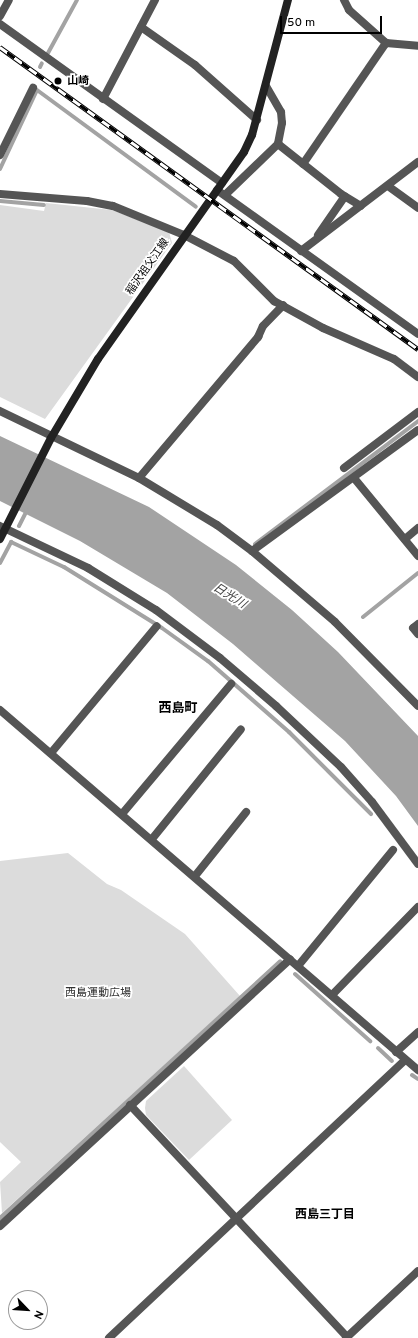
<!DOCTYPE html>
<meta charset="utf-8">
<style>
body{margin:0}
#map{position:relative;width:418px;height:1338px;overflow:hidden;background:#fff;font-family:Overpass,"Noto Sans JP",sans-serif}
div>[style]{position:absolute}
.green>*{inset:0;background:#dcdcdc}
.water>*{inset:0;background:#a3a3a3}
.stream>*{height:4px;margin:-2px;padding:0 2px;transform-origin:2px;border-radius:2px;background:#a3a3a3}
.minor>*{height:8px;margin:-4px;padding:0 4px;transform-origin:4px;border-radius:4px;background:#555}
.secondary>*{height:8px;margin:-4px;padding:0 4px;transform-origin:4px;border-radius:4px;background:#222}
.rail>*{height:4.5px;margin-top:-2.25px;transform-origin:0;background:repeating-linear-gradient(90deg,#fff 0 9px,#000 0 18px);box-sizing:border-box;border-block:1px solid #000}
.dots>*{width:11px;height:11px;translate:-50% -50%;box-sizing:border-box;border:2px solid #fff;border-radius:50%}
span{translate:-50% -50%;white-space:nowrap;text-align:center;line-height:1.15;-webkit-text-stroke:3.5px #fff;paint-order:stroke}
.poi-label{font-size:11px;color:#000;font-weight:700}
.left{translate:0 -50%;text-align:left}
.street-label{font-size:11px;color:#000}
.park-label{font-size:11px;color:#333}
.water-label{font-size:12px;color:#444;font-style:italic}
.neighbourhood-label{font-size:12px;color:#000;font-weight:700}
.quarter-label{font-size:13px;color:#000;font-weight:700}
.north{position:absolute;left:8px;top:1290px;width:40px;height:40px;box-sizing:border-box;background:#fff;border:1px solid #999;border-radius:50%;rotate:115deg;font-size:11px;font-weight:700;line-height:16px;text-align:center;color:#000}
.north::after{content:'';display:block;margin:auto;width:14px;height:18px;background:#000;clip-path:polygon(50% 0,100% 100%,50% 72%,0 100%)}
.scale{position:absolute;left:280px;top:16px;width:102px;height:18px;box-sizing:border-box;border:2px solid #000;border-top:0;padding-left:5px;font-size:12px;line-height:14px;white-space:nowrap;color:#000;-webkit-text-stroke:3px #fff;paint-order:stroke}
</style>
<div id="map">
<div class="green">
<i style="clip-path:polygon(46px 203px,112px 210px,169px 232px,172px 243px,45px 419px,0 397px,0 205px,44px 211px)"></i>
<i style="clip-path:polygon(68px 853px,107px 884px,121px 890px,185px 934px,240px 996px,2px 1213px,0 1182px,21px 1162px,0 1142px,0 861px)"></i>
<i style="clip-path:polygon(184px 1066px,232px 1120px,189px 1160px,146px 1115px,145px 1108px,146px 1101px)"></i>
</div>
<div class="water">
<i style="clip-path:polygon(0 436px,149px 507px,236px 565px,292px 610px,338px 652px,418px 736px,418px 826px,396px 796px,345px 741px,233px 644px,167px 593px,80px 541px,0 501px)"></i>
</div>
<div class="stream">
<i style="left:48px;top:53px;width:60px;rotate:-61.3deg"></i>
<i style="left:40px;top:67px;width:4px;rotate:-63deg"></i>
<i style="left:0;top:169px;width:87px;rotate:-64.9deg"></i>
<i style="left:37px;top:90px;width:197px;rotate:36.3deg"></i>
<i style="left:0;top:201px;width:44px;rotate:5.2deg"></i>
<i style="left:19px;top:526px;width:18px;rotate:-63deg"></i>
<i style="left:255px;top:544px;width:204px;rotate:-37deg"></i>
<i style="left:0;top:563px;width:24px;rotate:-62deg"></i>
<i style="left:11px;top:542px;width:59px;rotate:25.3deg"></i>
<i style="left:64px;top:567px;width:115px;rotate:31.9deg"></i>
<i style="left:162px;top:628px;width:57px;rotate:35.7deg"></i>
<i style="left:208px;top:661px;width:108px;rotate:41.2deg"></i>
<i style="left:289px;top:732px;width:116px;rotate:45deg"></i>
<i style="left:363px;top:617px;width:70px;rotate:-38.7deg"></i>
<i style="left:295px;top:974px;width:101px;rotate:41.8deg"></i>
<i style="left:378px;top:1048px;width:19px;rotate:43deg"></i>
<i style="left:412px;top:1075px;width:7px;rotate:34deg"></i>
<i style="left:0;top:1218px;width:380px;rotate:-42.5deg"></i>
</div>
<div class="minor">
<i style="left:344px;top:0;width:11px;rotate:63deg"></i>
<i style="left:349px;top:10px;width:50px;rotate:41.7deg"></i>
<i style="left:386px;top:43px;width:32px;rotate:5deg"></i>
<i style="left:0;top:16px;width:18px;rotate:-61deg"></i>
<i style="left:0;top:24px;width:273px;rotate:35.6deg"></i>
<i style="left:141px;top:27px;width:66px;rotate:35.1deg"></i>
<i style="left:195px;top:65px;width:83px;rotate:41.6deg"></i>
<i style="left:266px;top:86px;width:30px;rotate:60deg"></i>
<i style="left:281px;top:112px;width:11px;rotate:85deg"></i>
<i style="left:282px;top:123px;width:21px;rotate:101deg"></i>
<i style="left:103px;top:99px;width:112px;rotate:-62.3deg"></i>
<i style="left:0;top:155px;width:75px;rotate:-63.8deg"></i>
<i style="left:303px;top:164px;width:147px;rotate:-55.6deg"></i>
<i style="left:388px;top:186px;width:37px;rotate:36deg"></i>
<i style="left:217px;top:190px;width:247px;rotate:35.6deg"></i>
<i style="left:0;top:194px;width:87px;rotate:4.6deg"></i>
<i style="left:87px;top:201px;width:26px;rotate:11deg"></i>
<i style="left:113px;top:206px;width:77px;rotate:22.2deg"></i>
<i style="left:184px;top:235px;width:56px;rotate:27.5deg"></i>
<i style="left:234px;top:261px;width:57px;rotate:45deg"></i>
<i style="left:274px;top:301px;width:56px;rotate:28.9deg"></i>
<i style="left:323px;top:328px;width:77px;rotate:23.6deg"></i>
<i style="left:394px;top:359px;width:30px;rotate:37deg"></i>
<i style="left:225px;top:195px;width:74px;rotate:-43.9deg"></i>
<i style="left:278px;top:144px;width:80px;rotate:38.4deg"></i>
<i style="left:341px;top:194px;width:23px;rotate:31deg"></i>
<i style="left:318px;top:235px;width:47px;rotate:-55.3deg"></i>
<i style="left:301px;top:251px;width:147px;rotate:-37.3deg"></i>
<i style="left:0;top:411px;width:154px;rotate:25.7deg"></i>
<i style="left:139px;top:478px;width:91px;rotate:31.1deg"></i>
<i style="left:217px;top:525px;width:44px;rotate:36.6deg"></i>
<i style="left:252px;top:551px;width:109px;rotate:40.5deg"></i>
<i style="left:335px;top:622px;width:118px;rotate:45.3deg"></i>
<i style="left:344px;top:468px;width:93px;rotate:-37.1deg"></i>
<i style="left:139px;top:478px;width:185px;rotate:-49.8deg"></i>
<i style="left:258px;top:337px;width:12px;rotate:-66deg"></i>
<i style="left:263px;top:326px;width:29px;rotate:-46deg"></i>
<i style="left:354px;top:478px;width:101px;rotate:50.6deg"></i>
<i style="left:0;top:526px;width:98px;rotate:25.5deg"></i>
<i style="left:88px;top:568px;width:80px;rotate:31.7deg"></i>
<i style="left:156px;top:610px;width:80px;rotate:36.9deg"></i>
<i style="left:220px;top:658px;width:74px;rotate:40.6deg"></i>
<i style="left:276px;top:706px;width:89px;rotate:43.2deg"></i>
<i style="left:341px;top:767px;width:47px;rotate:48.5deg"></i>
<i style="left:372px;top:802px;width:77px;rotate:53.4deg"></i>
<i style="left:405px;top:539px;width:17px;rotate:-40deg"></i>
<i style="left:252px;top:551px;width:205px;rotate:-36.1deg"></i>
<i style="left:418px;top:624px;width:6px;rotate:141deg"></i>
<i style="left:413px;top:628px;width:8px;rotate:50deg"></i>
<i style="left:0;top:710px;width:552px;rotate:40.74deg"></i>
<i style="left:51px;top:753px;width:165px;rotate:-50.2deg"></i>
<i style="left:122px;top:814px;width:170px;rotate:-50deg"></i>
<i style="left:152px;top:839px;width:141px;rotate:-51deg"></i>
<i style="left:195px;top:876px;width:82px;rotate:-51.4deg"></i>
<i style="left:298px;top:966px;width:150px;rotate:-50.7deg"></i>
<i style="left:332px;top:995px;width:123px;rotate:-45.7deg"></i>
<i style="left:396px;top:1052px;width:30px;rotate:-42deg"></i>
<i style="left:130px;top:1105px;width:319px;rotate:46.9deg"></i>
<i style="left:0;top:1226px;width:394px;rotate:-42.6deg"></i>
<i style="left:109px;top:1338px;width:406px;rotate:-43.2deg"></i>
<i style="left:346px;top:1338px;width:98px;rotate:-42.9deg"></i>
</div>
<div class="secondary">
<i style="left:0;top:539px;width:113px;rotate:-63.2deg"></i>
<i style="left:51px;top:438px;width:92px;rotate:-59.3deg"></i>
<i style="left:98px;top:359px;width:253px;rotate:-54.8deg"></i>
<i style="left:244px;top:152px;width:19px;rotate:-65deg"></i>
<i style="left:252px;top:135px;width:140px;rotate:-75.1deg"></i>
</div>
<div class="rail">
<i style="left:0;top:47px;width:516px;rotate:35.85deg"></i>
</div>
<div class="dots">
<i style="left:58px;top:81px;background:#000"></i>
</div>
<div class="poi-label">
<span class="left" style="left:67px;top:81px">山崎</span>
</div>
<div class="street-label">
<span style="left:148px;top:267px;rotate:-55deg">稲沢祖父江線</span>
</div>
<div class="park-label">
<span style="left:98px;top:993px">西島運動広場</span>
</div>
<div class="water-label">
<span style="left:229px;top:597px;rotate:32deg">日光川</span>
</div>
<div class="neighbourhood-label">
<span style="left:325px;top:1216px">西島三丁目</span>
</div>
<div class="quarter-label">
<span style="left:178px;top:709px">西島町</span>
</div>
<div class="north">N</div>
<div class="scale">50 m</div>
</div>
